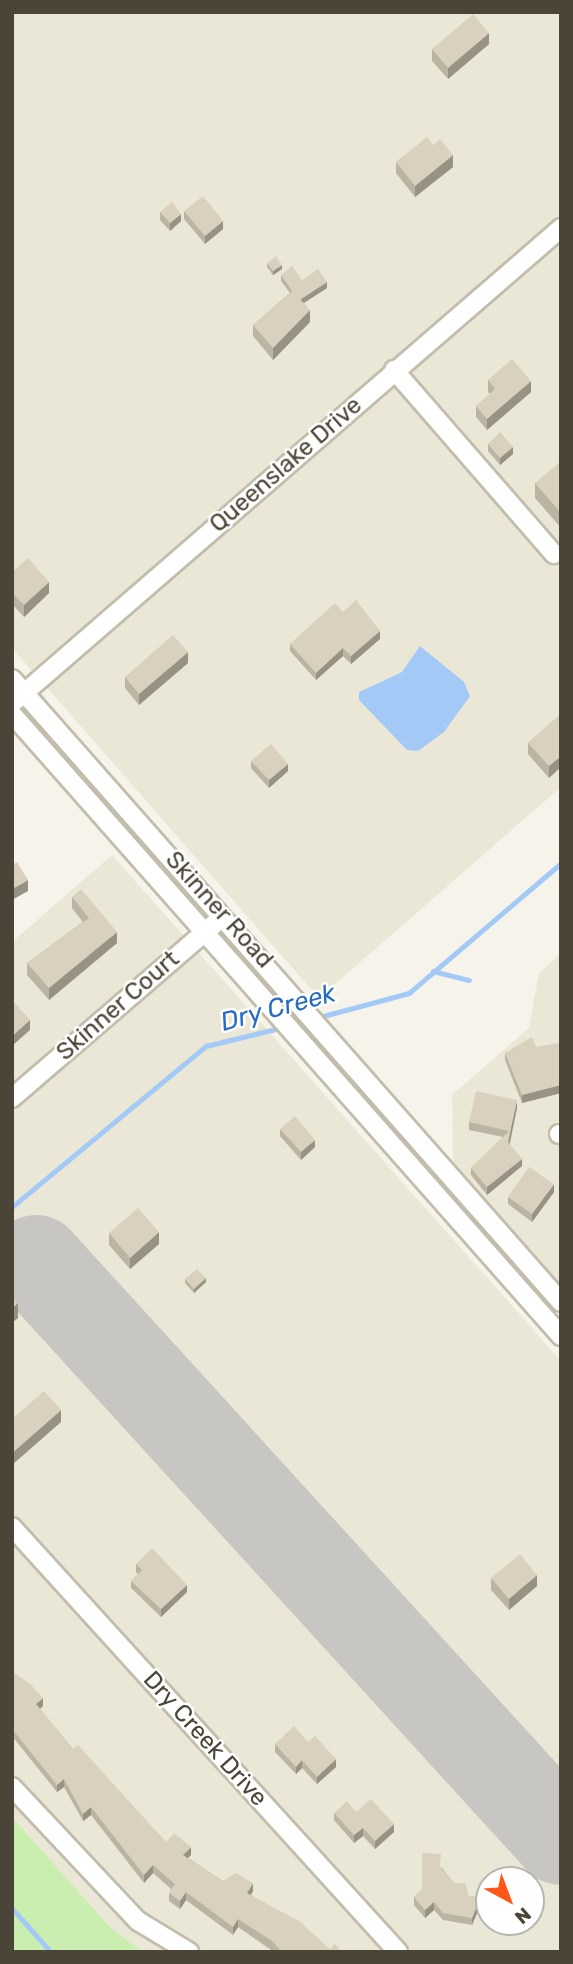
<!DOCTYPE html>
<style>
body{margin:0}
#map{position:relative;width:573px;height:1964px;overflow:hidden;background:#f6f4ea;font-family:Rubik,sans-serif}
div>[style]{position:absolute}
.residential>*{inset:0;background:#eae7d7}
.green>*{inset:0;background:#caedb0}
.water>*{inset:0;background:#a3caf6}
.stream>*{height:4.5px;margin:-2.25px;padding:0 2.25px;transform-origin:2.25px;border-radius:2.25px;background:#a3caf6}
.runway>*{height:94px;margin:-47px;padding:0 47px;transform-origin:47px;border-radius:47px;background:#c8c6c2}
.roads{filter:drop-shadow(2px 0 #c2bdab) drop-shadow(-2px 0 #c2bdab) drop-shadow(0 2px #c2bdab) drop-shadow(0 -2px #c2bdab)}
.minor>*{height:18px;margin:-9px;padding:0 9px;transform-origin:9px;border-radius:9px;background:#fff}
.wall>*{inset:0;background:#bbb4a3}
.shaded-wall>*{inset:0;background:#989285}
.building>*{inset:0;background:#d9d1be}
span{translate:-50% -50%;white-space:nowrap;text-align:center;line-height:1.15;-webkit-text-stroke:5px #fff;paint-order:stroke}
.street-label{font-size:24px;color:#4b4537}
.water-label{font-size:26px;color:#266dc1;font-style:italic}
.frame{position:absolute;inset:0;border:14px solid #4b4537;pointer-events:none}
.north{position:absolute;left:475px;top:1866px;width:70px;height:70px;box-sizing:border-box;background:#fff;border:2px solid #b7b5af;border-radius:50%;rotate:139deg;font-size:19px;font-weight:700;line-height:28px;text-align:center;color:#4b4537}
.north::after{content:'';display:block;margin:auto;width:24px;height:32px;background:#ff5718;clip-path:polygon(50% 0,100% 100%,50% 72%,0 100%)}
</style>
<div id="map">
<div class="residential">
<i style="clip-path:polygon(12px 12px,561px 12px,561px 787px,319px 998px,12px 648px)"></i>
<i style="clip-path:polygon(evenodd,112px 855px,561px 1361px,561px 1952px,143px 1952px,110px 1927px,12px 1817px,12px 942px,112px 855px,489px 1880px,531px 1880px,531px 1922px,489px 1922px,489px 1880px)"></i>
<i style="clip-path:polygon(561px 953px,561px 1284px,453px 1165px,452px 1095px,529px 1028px,539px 973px)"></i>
</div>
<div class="green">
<i style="clip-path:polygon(12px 1817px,110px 1927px,143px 1952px,12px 1952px)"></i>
</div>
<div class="water">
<i style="clip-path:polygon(420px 646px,464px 682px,470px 696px,444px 732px,418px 751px,407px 750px,359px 700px,359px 692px,402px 672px)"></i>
</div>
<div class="stream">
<i style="left:433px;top:971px;width:37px;rotate:14deg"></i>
<i style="left:316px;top:1018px;width:96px;rotate:-15deg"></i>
<i style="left:409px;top:993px;width:200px;rotate:-40.5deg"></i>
<i style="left:12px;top:1207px;width:252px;rotate:-39.7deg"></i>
<i style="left:206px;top:1046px;width:80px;rotate:-13.7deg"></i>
<i style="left:12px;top:1908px;width:59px;rotate:48.4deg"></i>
</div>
<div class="runway">
<i style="left:36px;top:1262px;width:779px;rotate:47.65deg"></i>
</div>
<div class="roads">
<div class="minor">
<i style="left:394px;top:370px;width:244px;rotate:49deg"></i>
<i style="left:12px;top:679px;width:830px;rotate:48.61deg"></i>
<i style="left:16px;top:700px;width:721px;rotate:-40.89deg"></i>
<i style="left:12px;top:714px;width:830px;rotate:48.57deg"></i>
<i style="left:12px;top:1098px;width:267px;rotate:-40.7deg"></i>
<i style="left:559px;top:1134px;width:2px"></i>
<i style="left:12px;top:1527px;width:574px;rotate:47.75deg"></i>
<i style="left:12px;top:1787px;width:184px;rotate:46.8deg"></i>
<i style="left:138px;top:1921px;width:60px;rotate:31.3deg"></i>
</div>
</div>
<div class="wall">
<i style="clip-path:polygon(489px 44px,448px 79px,432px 61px,432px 49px)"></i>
<i style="clip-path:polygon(396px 162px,453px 167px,415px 197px,396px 173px)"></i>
<i style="clip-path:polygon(184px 211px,223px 229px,205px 244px,184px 219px)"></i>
<i style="clip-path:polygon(160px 212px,181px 221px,170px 231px,160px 220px)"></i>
<i style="clip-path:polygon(267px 263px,282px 269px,273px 275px,267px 267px)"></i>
<i style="clip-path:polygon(281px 275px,302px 280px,327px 288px,304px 303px,310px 322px,273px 360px,253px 336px,253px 325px,290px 293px,281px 281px)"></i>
<i style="clip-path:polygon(488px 380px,531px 392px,487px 430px,476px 417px,476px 406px,490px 394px,488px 392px)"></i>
<i style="clip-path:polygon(488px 444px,513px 454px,500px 465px,488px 451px)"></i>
<i style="clip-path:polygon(561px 465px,561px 528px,535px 498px,535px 483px)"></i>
<i style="clip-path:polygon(12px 572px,49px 593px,24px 617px,12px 604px)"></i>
<i style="clip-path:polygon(343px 612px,380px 639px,351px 664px,343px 656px,316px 680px,290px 651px,290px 644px)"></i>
<i style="clip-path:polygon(188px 663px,139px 705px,125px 688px,125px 677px)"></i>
<i style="clip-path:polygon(561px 714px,549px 778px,528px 754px,528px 743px)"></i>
<i style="clip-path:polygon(251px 761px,288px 771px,269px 788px,251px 768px)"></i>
<i style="clip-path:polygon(72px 897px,117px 943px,49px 1000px,27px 975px,27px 963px,83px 922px,72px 908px)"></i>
<i style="clip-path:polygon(561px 1043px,561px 1093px,522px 1103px,505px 1060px,505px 1053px)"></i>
<i style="clip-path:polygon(517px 1108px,510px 1144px,522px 1166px,487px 1195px,471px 1175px,471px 1168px,503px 1137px,469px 1130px,469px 1122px)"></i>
<i style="clip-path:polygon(280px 1129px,315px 1147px,301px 1160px,280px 1136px)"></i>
<i style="clip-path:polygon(554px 1192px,532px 1222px,508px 1204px,508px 1197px)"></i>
<i style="clip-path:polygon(109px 1233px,159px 1244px,130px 1269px,109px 1245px)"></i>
<i style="clip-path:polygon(185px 1279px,206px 1282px,194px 1293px,185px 1283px)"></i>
<i style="clip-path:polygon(136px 1564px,187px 1592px,161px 1617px,131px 1588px,131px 1581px,138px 1574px,136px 1572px)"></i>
<i style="clip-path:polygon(491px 1578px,537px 1586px,509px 1610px,491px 1590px)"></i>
<i style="clip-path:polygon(12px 1671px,43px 1706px,40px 1709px,73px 1749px,166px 1842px,191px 1855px,188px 1858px,223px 1881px,253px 1891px,251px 1895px,330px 1949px,342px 1952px,274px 1952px,238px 1927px,233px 1935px,186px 1900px,180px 1909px,169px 1901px,169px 1893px,171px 1889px,153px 1873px,144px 1883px,91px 1815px,83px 1821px,64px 1787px,57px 1792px,12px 1736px)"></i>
<i style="clip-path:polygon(308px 1742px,336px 1767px,317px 1784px,302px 1768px,296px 1774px,275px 1752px,275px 1744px)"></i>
<i style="clip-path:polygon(334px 1813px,394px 1832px,375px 1849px,363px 1836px,354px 1843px,334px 1820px)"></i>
<i style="clip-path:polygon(441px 1867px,454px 1883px,469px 1896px,481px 1904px,472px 1925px,443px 1920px,434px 1910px,425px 1918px,414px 1905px,414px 1897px,422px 1890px)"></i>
</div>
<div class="shaded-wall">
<i style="clip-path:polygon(489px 33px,489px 44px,448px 79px,448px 68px)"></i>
<i style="clip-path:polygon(453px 155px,453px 167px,415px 197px,415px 186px)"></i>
<i style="clip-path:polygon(181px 214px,181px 221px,170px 231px,170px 223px)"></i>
<i style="clip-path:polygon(223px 221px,223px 229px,205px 244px,205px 236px)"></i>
<i style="clip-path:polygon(282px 265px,282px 269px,273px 275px,273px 271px)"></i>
<i style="clip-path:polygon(327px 282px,327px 288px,299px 306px,299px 300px)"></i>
<i style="clip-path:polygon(310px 310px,310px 322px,273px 360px,273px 348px)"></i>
<i style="clip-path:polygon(531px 381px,531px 392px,487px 430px,487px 419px)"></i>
<i style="clip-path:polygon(513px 447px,513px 454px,500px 465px,500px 458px)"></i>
<i style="clip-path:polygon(49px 582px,49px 593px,24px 617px,24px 605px)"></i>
<i style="clip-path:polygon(380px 631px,380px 639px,351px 664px,351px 656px)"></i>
<i style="clip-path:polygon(343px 648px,343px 656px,316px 680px,316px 673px)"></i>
<i style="clip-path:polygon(188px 652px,188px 663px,139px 705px,139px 694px)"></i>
<i style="clip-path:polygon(561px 756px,561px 767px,549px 778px,549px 766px)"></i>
<i style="clip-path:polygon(288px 764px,288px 771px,269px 788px,269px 780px)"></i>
<i style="clip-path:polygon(28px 880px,28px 891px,12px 900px,12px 889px)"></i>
<i style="clip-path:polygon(117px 932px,117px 943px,49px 1000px,49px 988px)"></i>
<i style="clip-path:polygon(30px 1020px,30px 1030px,12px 1046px,12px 1036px)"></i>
<i style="clip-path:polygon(561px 1085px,561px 1093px,522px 1103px,522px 1095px)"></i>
<i style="clip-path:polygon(517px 1100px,517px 1108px,508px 1150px,508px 1142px)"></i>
<i style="clip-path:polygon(315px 1140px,315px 1147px,301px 1160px,301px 1152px)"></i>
<i style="clip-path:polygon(522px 1159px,522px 1166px,487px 1195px,487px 1187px)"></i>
<i style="clip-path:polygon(554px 1184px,554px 1192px,532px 1222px,532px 1214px)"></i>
<i style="clip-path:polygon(159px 1232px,159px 1244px,130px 1269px,130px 1258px)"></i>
<i style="clip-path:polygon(206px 1278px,206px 1282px,194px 1293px,194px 1289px)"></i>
<i style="clip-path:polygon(18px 1303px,18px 1318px,12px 1323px,12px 1308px)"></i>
<i style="clip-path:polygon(61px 1410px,61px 1422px,12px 1465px,12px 1453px)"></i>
<i style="clip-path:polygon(537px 1575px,537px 1586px,509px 1610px,509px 1599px)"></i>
<i style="clip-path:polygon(187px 1585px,187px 1592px,161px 1617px,161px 1609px)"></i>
<i style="clip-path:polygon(43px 1698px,43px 1706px,36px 1712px,36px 1704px)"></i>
<i style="clip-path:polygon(336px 1759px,336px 1767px,317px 1784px,317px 1777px)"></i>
<i style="clip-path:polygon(302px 1760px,302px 1768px,296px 1774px,296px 1767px)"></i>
<i style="clip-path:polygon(64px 1779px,64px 1787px,57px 1792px,57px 1785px)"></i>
<i style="clip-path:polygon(91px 1807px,91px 1815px,83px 1821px,83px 1814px)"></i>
<i style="clip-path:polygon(394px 1824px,394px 1832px,375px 1849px,375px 1841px)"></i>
<i style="clip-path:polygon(363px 1828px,363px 1836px,354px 1843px,354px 1835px)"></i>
<i style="clip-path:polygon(191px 1847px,191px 1855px,183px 1863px,183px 1855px)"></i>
<i style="clip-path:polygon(153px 1865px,153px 1873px,144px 1883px,144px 1875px)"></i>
<i style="clip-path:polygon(253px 1883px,253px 1891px,247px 1901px,247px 1893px)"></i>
<i style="clip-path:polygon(186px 1892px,186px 1900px,180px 1909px,180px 1901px)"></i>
<i style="clip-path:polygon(481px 1896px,481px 1904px,472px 1925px,472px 1918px)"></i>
<i style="clip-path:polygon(434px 1902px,434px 1910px,425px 1918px,425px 1910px)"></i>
<i style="clip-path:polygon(238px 1919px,238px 1927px,233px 1935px,233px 1927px)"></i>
</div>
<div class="building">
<i style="clip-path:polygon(473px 14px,489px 33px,448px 68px,432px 49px)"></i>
<i style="clip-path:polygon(427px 137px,433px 145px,440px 139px,453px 155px,415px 186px,396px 162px)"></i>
<i style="clip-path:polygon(203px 196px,223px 221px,205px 236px,184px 211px)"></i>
<i style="clip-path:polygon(172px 202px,181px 214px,170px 223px,160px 212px)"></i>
<i style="clip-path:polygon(276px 256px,282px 265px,273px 271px,267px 263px)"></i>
<i style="clip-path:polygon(292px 266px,302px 280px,318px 269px,327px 282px,300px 300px,292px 291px,281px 275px)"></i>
<i style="clip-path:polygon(293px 291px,310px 310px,273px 348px,253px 325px)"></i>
<i style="clip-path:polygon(512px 359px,531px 381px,487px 419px,476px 406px,495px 389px,488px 380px)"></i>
<i style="clip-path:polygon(500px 432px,513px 447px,500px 458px,488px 444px)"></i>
<i style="clip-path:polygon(559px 463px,561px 465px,561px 513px,535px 483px)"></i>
<i style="clip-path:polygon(28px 558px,49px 582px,24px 605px,12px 593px,12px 572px)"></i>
<i style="clip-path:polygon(356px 600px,380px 631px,351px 656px,343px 648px,316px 673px,290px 644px,335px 603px,343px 612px)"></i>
<i style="clip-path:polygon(173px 635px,188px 652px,139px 694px,125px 677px)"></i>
<i style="clip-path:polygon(561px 714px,561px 756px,549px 766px,528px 743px)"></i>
<i style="clip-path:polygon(271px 744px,288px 764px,269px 780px,251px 761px)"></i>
<i style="clip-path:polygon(17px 862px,28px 880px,12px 889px,12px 865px)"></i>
<i style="clip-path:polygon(81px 889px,117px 932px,49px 988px,27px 963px,89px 918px,72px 897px)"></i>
<i style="clip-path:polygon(12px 1000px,30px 1020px,12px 1036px)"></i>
<i style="clip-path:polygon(532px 1037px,536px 1047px,561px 1043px,561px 1085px,522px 1095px,505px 1053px)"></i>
<i style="clip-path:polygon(476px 1091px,517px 1100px,508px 1142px,522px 1159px,487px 1187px,471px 1168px,509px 1131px,469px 1122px)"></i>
<i style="clip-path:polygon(295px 1116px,315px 1140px,301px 1152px,280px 1129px)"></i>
<i style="clip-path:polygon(529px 1167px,554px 1184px,532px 1214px,508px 1197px)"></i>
<i style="clip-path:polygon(138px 1208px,159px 1232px,130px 1258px,109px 1233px)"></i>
<i style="clip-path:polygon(197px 1269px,206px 1278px,194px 1289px,185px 1279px)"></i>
<i style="clip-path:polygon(12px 1297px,18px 1303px,12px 1308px)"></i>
<i style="clip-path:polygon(44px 1391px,61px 1410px,12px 1453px,12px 1419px)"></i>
<i style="clip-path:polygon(152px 1548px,187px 1585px,161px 1609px,131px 1581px,142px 1570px,136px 1564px)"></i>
<i style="clip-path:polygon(520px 1554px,537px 1575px,509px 1599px,491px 1578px)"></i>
<i style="clip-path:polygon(12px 1671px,31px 1685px,43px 1698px,36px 1704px,73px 1749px,78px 1745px,166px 1842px,174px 1833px,191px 1847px,183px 1855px,223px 1881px,236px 1873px,253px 1883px,247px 1893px,299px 1921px,330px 1949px,335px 1944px,342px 1952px,282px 1952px,272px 1941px,238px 1919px,233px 1927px,186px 1892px,180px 1901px,169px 1893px,175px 1884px,153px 1865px,144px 1875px,91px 1807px,83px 1814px,64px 1779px,57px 1785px,12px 1729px)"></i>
<i style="clip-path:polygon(294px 1726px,308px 1742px,315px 1736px,336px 1759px,317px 1777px,302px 1760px,296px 1767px,275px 1744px)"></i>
<i style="clip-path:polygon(371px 1799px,394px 1824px,375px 1841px,363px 1828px,354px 1835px,334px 1813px,347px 1801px,356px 1812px)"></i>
<i style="clip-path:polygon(422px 1853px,441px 1854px,440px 1867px,454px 1883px,465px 1883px,469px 1896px,481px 1896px,472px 1918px,443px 1913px,434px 1902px,425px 1910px,414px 1897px,422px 1890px)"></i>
</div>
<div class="street-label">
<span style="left:286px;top:465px;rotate:-41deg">Queenslake Drive</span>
<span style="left:219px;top:910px;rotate:48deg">Skinner Road</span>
<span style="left:118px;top:1006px;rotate:-41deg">Skinner Court</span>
<span style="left:205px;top:1739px;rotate:48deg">Dry Creek Drive</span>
</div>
<div class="water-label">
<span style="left:278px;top:1008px;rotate:-15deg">Dry Creek</span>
</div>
<div class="frame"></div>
<div class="north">N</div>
</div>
